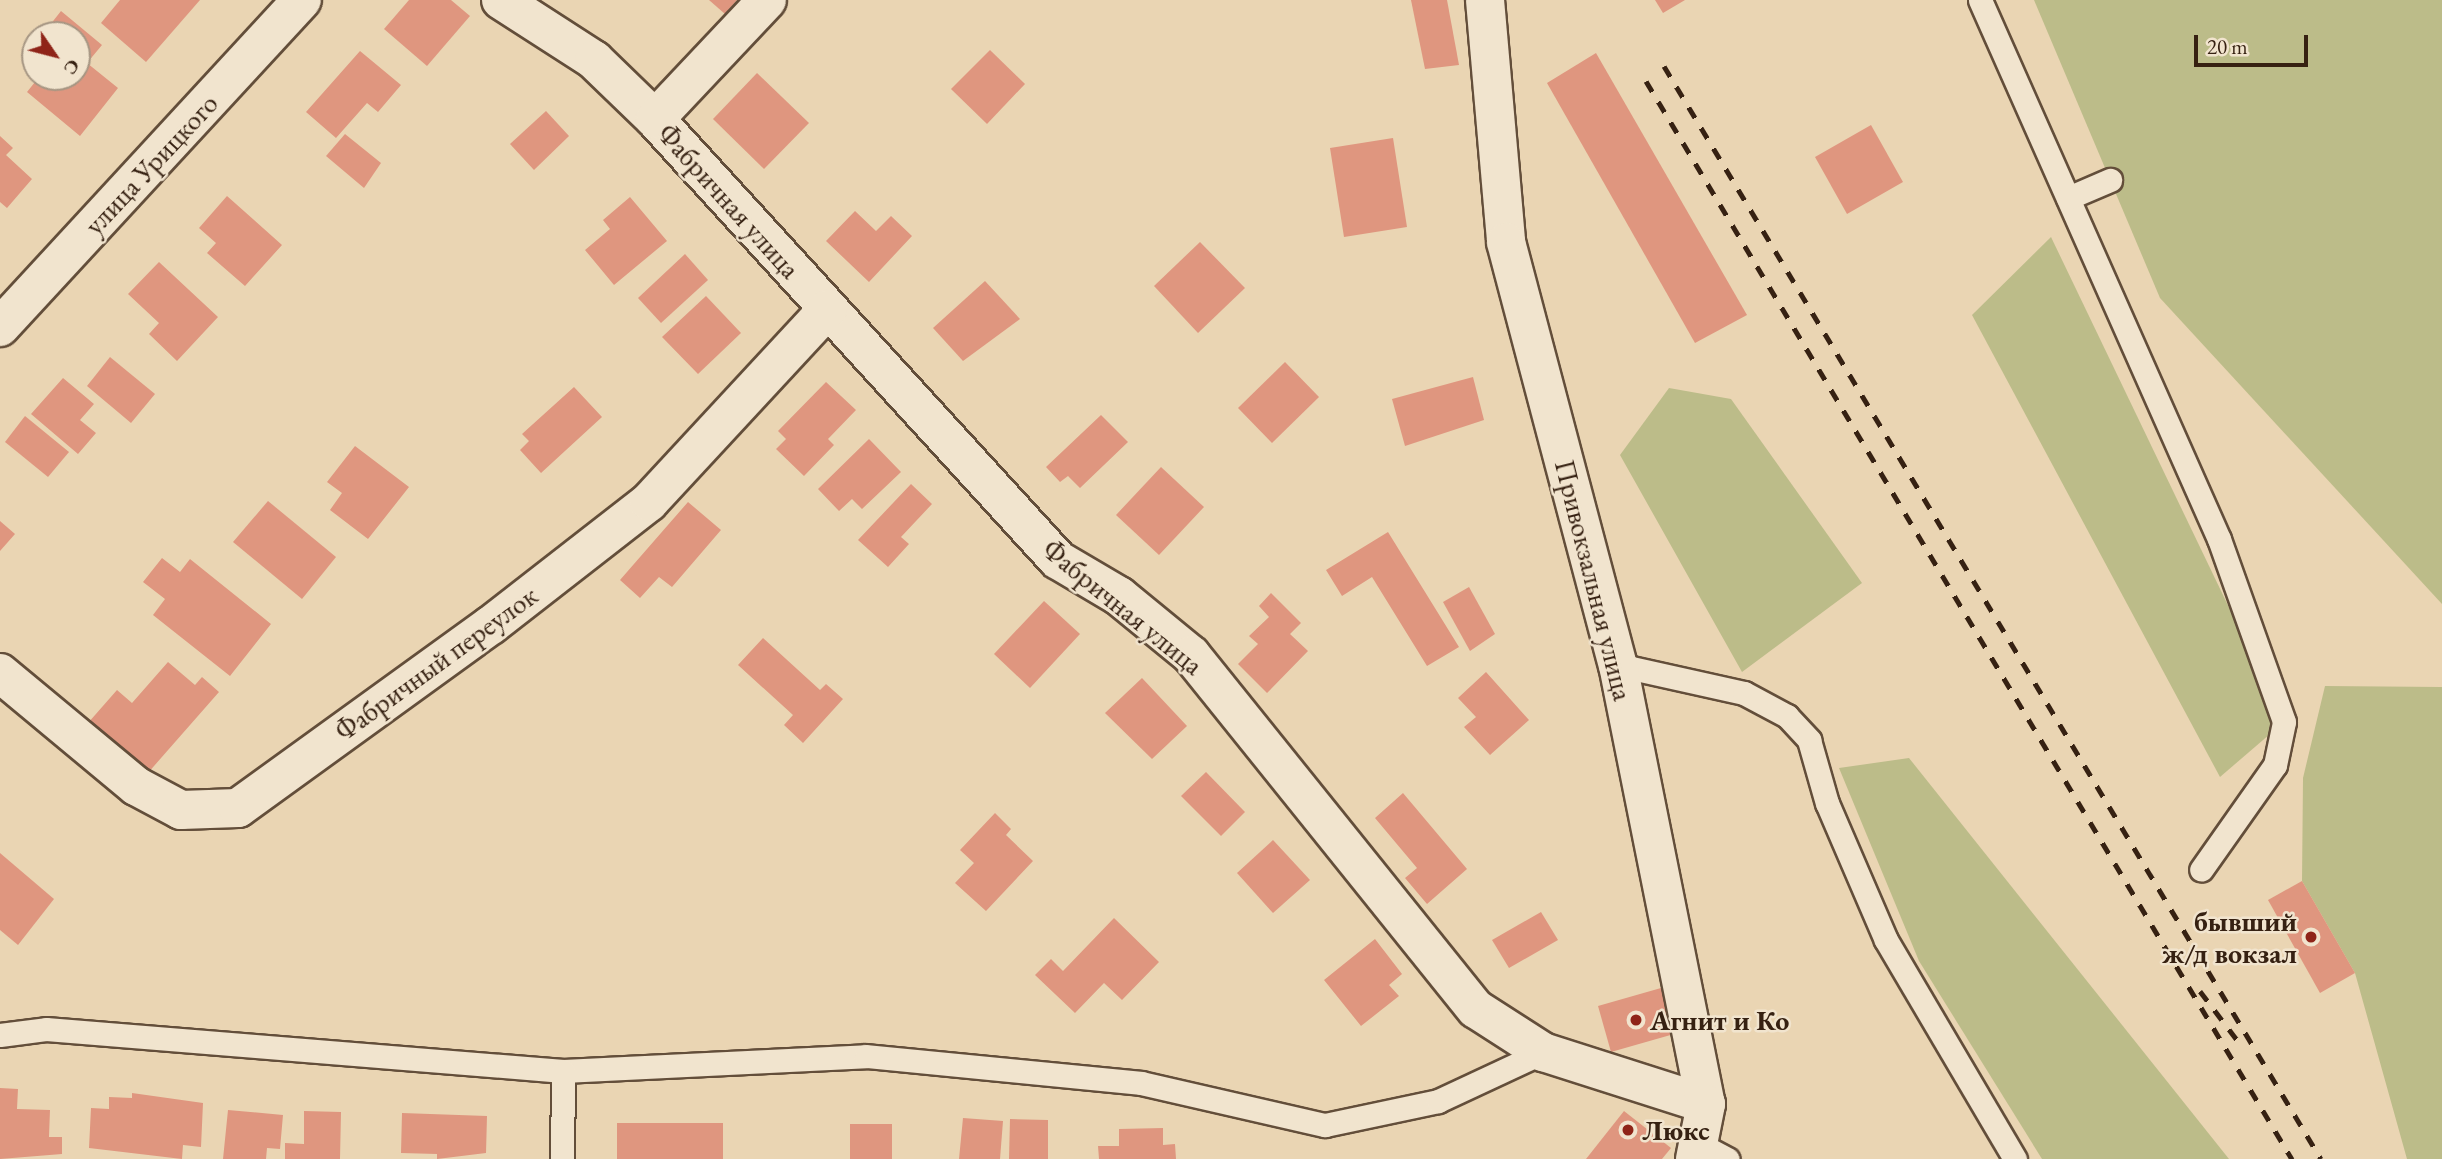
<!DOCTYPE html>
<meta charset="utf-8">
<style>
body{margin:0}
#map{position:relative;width:2442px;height:1159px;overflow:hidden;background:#ead5b3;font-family:"EB Garamond",serif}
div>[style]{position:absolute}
.green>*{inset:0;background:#bcbc89}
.building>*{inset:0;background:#df967f}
.roads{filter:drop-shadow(2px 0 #634e3a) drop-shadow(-2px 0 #634e3a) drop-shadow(0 2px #634e3a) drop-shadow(0 -2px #634e3a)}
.service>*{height:23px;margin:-11.5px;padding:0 11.5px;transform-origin:11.5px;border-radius:11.5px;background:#f1e4ce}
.minor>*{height:38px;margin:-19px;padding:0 19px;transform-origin:19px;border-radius:19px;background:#f1e4ce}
.secondary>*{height:38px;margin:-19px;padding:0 19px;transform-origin:19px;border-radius:19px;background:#f1e4ce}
.rail>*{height:5px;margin-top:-2.5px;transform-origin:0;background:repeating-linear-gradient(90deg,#362112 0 12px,transparent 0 24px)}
.dots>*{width:19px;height:19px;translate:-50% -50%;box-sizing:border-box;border:4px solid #f1e4ce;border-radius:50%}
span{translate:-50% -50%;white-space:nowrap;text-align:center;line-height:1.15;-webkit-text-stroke:5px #f1e4ce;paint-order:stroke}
.street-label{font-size:28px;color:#362112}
.poi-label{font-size:28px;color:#362112;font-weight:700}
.right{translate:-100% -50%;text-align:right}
.left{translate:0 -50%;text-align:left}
.north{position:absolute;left:21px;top:21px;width:70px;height:70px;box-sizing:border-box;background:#f1e4ce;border:2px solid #a69683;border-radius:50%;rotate:125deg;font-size:19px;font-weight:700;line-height:28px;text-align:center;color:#362112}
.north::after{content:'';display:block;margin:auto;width:24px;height:32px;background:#8f2418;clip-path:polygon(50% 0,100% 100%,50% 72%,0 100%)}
.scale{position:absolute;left:2194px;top:35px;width:114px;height:32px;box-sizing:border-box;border:4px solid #362112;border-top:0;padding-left:9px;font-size:21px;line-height:24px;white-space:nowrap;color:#362112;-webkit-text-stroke:5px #f1e4ce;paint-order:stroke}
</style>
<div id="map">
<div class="green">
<i style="clip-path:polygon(2034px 0,2442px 0,2442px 604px,2160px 298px)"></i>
<i style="clip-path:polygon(2051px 237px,2284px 722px,2220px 777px,1972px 315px)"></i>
<i style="clip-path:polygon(1669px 388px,1731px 399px,1862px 583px,1742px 672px,1620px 455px)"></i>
<i style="clip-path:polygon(2325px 686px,2442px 687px,2442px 1159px,2407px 1159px,2355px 973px,2302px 881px,2303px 778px)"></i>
<i style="clip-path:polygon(1909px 758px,2229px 1159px,2042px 1159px,1919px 961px,1839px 768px)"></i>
</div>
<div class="building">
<i style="clip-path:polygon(120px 0,200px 0,146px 62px,101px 23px)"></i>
<i style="clip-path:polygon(409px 0,451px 0,470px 16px,427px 66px,384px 29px)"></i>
<i style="clip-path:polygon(709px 0,737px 0,725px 14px)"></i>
<i style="clip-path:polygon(1411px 0,1447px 0,1459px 65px,1425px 69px)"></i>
<i style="clip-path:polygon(1655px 0,1685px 0,1663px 13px)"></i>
<i style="clip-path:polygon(61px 11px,102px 45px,87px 63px,118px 88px,80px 136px,27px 92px,39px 77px,77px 77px,77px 35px,53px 35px,46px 30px)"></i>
<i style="clip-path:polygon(990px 50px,1025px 84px,987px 124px,951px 89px)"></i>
<i style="clip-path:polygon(360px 51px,401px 85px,378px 112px,367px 103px,336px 138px,306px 112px)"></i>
<i style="clip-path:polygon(1596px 53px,1747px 315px,1695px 343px,1547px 83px)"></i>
<i style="clip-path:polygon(757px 73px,809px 123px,764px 169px,713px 119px)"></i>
<i style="clip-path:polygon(546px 111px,569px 136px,534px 170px,510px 144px)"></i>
<i style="clip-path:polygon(1871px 125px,1903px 182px,1847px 214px,1815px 157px)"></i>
<i style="clip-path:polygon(345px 134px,381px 163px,364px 188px,326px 156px)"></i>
<i style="clip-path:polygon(0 136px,13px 148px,6px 155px,32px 179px,7px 208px,0 202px)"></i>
<i style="clip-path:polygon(1393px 138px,1407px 227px,1344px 237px,1330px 148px)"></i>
<i style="clip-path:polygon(227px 196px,282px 245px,245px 286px,207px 253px,216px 243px,199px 228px)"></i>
<i style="clip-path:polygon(630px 197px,667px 241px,614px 285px,585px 250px,610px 229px,603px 220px)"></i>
<i style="clip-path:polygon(855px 211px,876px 231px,891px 216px,912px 236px,869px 282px,826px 241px)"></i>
<i style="clip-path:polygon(1200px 242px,1245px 288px,1198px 333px,1154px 286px)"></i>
<i style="clip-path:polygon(685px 254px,708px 280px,661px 323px,638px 298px)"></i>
<i style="clip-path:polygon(159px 262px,218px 317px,177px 361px,149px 334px,159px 323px,128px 294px)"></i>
<i style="clip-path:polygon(985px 281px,1020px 319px,963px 361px,933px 328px)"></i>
<i style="clip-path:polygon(706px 296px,741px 333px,698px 374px,662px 337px)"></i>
<i style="clip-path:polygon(110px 357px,155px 394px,131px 423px,87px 386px)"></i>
<i style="clip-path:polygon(1285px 362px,1319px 397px,1272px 443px,1238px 408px)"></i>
<i style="clip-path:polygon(1473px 377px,1484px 420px,1405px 446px,1392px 399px)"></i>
<i style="clip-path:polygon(63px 378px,94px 404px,80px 420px,96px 433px,78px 454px,31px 414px)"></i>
<i style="clip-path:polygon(826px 382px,856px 410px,828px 439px,834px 445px,804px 476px,776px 449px,786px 439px,778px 431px)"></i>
<i style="clip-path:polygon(574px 387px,602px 417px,541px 473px,520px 450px,529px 441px,522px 434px)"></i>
<i style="clip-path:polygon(1101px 415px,1128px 442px,1080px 488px,1068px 476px,1060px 482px,1046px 467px)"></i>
<i style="clip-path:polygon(25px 416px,69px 452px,48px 477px,5px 442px)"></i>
<i style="clip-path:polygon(869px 439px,901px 472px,862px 509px,852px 499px,839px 511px,818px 489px)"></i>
<i style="clip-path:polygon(355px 446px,409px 487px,368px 539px,330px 510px,342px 493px,327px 482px)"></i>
<i style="clip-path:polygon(1161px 467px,1204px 507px,1159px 555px,1116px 515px)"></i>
<i style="clip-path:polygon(911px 484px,932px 504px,901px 537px,909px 544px,888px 567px,858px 540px)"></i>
<i style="clip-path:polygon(268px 501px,336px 557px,302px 599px,233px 542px)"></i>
<i style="clip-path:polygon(688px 502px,721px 530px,672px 587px,659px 577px,640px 598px,620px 580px)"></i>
<i style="clip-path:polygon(0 521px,15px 534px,0 551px)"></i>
<i style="clip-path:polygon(1388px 532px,1459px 647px,1427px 666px,1372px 577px,1342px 596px,1326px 570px)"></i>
<i style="clip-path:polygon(162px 558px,180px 572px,190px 559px,271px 624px,230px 676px,153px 615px,165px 599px,143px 582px)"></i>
<i style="clip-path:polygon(1469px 587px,1495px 634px,1470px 651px,1443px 602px)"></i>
<i style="clip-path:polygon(1271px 593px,1301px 623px,1290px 634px,1308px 651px,1267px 693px,1238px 664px,1258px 644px,1249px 636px,1269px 617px,1259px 606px)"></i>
<i style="clip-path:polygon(1044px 601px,1080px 634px,1030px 688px,994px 654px)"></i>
<i style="clip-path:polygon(763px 638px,820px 690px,826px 684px,843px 699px,803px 743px,784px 725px,793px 715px,738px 665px)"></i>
<i style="clip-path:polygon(168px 662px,195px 685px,202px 677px,219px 692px,147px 774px,88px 723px,117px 690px,132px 703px)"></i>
<i style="clip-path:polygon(1486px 672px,1529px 720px,1490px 755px,1464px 727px,1476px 717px,1458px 698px)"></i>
<i style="clip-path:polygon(1142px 678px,1187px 726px,1152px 759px,1105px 713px)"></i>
<i style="clip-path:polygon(1206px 772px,1245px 812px,1221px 836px,1181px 796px)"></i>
<i style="clip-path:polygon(1403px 793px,1467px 869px,1427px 904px,1405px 878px,1417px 868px,1375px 818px)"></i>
<i style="clip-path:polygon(995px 813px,1011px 829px,1006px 835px,1033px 861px,986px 911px,955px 883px,974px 863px,960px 850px)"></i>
<i style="clip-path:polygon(1273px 840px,1310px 880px,1273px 913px,1237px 873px)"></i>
<i style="clip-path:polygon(0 853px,54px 899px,18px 945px,0 930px)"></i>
<i style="clip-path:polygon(2302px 881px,2355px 973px,2320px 993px,2268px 900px)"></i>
<i style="clip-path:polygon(1541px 912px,1558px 940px,1509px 968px,1492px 940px)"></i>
<i style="clip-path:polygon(1114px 918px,1159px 962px,1122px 1000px,1104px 983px,1075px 1013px,1035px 975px,1051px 959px,1063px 971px)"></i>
<i style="clip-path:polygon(1375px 939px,1402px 974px,1389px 985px,1399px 996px,1361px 1026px,1324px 980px)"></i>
<i style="clip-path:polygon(1661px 988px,1674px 1034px,1611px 1052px,1598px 1006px)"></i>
<i style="clip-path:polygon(0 1088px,18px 1089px,17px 1109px,50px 1110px,49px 1137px,62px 1137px,62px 1154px,0 1159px)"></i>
<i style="clip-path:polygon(132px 1093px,203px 1103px,201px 1147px,183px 1145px,182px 1159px,89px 1148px,91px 1108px,109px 1109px,109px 1097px,132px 1098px)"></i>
<i style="clip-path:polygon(228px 1110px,283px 1115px,280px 1149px,267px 1148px,266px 1159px,223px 1159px)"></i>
<i style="clip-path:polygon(304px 1111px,341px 1112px,340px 1159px,285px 1159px,285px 1143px,304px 1144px)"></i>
<i style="clip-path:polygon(1624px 1111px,1671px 1148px,1662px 1159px,1586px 1159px)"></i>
<i style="clip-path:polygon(402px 1113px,487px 1116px,486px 1153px,437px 1159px,437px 1154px,401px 1153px)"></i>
<i style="clip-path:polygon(963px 1118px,1003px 1121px,1000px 1159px,959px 1159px)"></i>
<i style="clip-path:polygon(1010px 1119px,1048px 1120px,1048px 1159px,1009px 1159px)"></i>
<i style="clip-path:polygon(617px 1123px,723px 1123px,723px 1159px,617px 1159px)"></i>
<i style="clip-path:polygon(850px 1124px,892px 1124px,892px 1159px,850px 1159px)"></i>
<i style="clip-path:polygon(1163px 1128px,1163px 1145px,1175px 1144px,1176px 1159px,1099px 1159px,1098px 1146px,1119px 1146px,1119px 1129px)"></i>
</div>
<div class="roads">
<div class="service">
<i style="left:1980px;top:0;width:590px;rotate:66.09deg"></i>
<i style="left:2219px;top:539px;width:194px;rotate:70.4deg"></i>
<i style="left:2284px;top:722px;width:44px;rotate:101.8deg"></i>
<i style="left:2275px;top:765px;width:128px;rotate:125.2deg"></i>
<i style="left:2068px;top:198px;width:46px;rotate:-23.2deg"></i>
<i style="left:1618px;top:665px;width:129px;rotate:12.5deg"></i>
<i style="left:1744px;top:693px;width:49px;rotate:28.1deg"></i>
<i style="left:1787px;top:716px;width:33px;rotate:47deg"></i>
<i style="left:1809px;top:740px;width:66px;rotate:74.1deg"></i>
<i style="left:1827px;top:803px;width:149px;rotate:66.7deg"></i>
<i style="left:1886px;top:940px;width:254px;rotate:59.5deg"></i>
<i style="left:0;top:1035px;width:46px;rotate:-7.4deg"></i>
<i style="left:46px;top:1029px;width:519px;rotate:4.64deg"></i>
<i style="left:563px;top:1071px;width:303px;rotate:-2.8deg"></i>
<i style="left:866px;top:1056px;width:276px;rotate:5.6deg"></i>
<i style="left:1141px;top:1083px;width:189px;rotate:12.9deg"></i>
<i style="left:1325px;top:1125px;width:116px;rotate:-12deg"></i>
<i style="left:1438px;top:1101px;width:116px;rotate:-25deg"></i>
<i style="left:1701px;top:1145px;width:30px;rotate:28deg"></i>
<i style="left:562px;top:1159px;width:88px;rotate:-89.3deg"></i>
</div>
<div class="minor">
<i style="left:501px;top:0;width:111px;rotate:32.8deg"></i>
<i style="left:594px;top:60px;width:85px;rotate:44deg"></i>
<i style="left:655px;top:119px;width:597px;rotate:47.58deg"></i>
<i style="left:1058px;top:560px;width:71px;rotate:30.5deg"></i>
<i style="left:1119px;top:596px;width:93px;rotate:39.3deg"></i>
<i style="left:1191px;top:655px;width:454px;rotate:51.2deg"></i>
<i style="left:1476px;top:1009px;width:80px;rotate:32.7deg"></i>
<i style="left:1543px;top:1052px;width:171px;rotate:17.7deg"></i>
<i style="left:1485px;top:0;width:243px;rotate:85deg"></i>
<i style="left:1506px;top:242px;width:438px;rotate:75.2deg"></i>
<i style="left:1618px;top:665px;width:448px;rotate:78.7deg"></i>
<i style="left:1706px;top:1104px;width:56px;rotate:101.3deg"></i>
<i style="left:655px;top:119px;width:163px;rotate:-46.7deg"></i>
<i style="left:0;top:673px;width:177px;rotate:39.7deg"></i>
<i style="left:136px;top:786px;width:51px;rotate:28.1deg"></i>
<i style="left:181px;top:810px;width:57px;rotate:-2deg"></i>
<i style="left:238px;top:808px;width:312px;rotate:-35.9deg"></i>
<i style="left:491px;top:625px;width:200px;rotate:-37.9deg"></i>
<i style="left:649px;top:502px;width:263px;rotate:-47.2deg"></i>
</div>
<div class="secondary">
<i style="left:0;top:327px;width:445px;rotate:-47.3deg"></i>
</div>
</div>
<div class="rail">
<i style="left:1664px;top:66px;width:1275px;rotate:58.99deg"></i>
<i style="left:1646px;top:81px;width:1257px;rotate:59.07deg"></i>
<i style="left:2200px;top:991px;width:63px;rotate:52.8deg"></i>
</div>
<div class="dots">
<i style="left:2311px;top:937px;background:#8f2418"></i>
<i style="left:1636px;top:1020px;background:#8f2418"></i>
<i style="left:1628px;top:1130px;background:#8f2418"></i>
</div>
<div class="street-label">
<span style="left:151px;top:164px;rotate:-47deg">улица Урицкого</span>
<span style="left:729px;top:201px;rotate:48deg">Фабричная улица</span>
<span style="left:1594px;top:580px;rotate:76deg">Привокзальная улица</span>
<span style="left:1123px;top:607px;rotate:39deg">Фабричная улица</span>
<span style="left:436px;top:663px;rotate:-36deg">Фабричный переулок</span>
</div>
<div class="poi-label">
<span class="right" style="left:2297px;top:937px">бывший<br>ж/д вокзал</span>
<span class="left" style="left:1650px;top:1020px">Агнит и Ко</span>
<span class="left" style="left:1642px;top:1130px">Люкс</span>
</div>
<div class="north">С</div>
<div class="scale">20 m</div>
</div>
